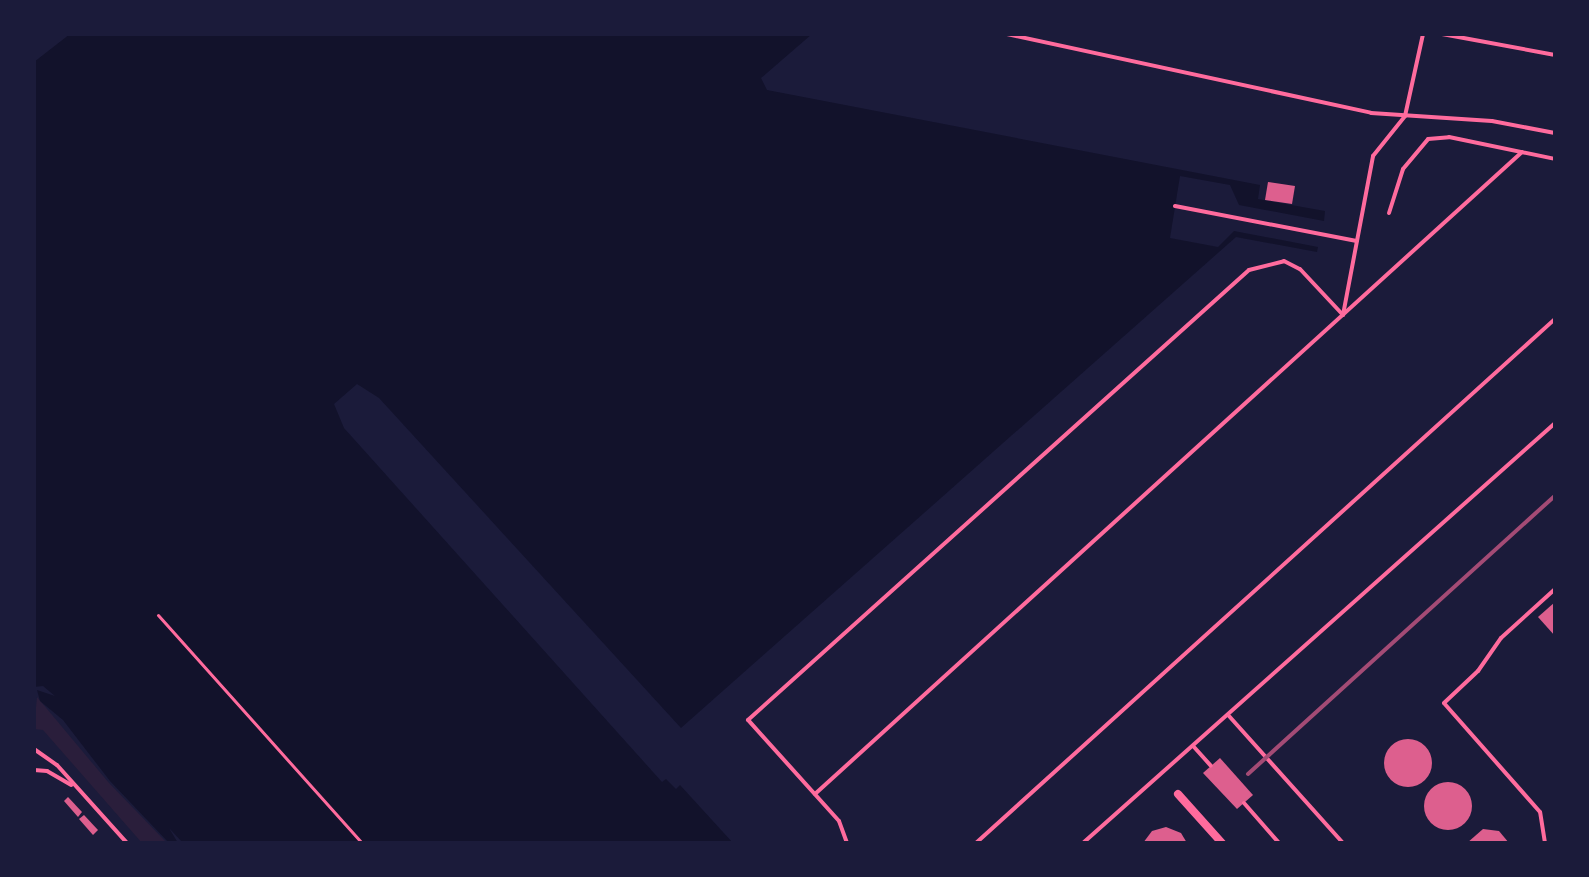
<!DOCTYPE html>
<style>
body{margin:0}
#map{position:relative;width:1589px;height:877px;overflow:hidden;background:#1b1b3a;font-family:Cabin,sans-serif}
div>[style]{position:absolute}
.green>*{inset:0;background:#2a1e3b}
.water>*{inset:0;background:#12122b}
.building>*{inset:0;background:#dd5f8e}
.round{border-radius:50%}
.path>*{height:3px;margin:-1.5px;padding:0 1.5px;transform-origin:1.5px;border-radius:1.5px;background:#ff6b9d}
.service>*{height:4px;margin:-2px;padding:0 2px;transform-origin:2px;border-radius:2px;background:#ff6b9d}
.minor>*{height:8px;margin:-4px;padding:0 4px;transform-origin:4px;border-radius:4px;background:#ff6b9d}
.rail>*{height:4px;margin:-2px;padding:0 2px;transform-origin:2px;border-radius:2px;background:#a44b75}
span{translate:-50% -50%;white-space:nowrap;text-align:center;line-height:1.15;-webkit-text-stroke:8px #1b1b3a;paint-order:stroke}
.frame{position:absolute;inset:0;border:36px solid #1b1b3a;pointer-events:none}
</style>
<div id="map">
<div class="green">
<i style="clip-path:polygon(37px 697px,109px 783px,167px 843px,142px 843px,43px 730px,34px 729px)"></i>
</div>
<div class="water">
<i style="clip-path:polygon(70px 34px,812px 34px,761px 78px,767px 90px,1260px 185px,1258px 199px,1325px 211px,1324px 221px,1239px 205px,1230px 185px,1180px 176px,1170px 238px,1218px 247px,1234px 231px,1318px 247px,1317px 252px,1236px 237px,681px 728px,379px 398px,357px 384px,334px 404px,344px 428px,662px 782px,666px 779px,676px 789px,680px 785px,733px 843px,183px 843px,169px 828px,178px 843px,169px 843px,110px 781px,63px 720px,40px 701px,37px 690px,55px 696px,43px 686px,34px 687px,34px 62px)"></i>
</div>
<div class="building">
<i style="clip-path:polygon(1268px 182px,1295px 186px,1292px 204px,1265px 200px)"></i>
<i style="clip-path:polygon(1555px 602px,1555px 636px,1538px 617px)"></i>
<i class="round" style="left:1384px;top:739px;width:48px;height:48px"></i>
<i style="clip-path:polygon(1220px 758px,1253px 795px,1237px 809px,1203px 773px)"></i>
<i class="round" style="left:1424px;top:782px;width:48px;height:48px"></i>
<i style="clip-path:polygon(68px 797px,82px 812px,78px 817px,64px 801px)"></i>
<i style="clip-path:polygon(84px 815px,98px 830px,93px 835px,79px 819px)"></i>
<i style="clip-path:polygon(1166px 827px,1181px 833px,1187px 843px,1143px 843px,1152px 831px)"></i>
<i style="clip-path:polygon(1483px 829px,1499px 831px,1509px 843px,1467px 843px)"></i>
</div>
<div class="path">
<i style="left:158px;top:615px;width:306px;rotate:48.2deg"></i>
</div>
<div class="service">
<i style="left:1007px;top:34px;width:372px;rotate:12.2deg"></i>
<i style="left:1371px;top:113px;width:121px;rotate:3.8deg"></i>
<i style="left:1492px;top:121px;width:64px;rotate:10.8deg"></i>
<i style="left:1442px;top:34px;width:115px;rotate:10.5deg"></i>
<i style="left:1175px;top:206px;width:185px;rotate:10.9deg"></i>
<i style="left:1389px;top:213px;width:46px;rotate:-72.3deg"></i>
<i style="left:1403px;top:169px;width:39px;rotate:-50deg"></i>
<i style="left:1428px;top:139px;width:21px;rotate:-5deg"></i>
<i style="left:1449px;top:137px;width:108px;rotate:11.7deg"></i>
<i style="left:1343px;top:315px;width:162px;rotate:-79.3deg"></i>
<i style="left:1373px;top:156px;width:51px;rotate:-51.3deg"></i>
<i style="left:1405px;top:116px;width:84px;rotate:-77.6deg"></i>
<i style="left:1229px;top:716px;width:171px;rotate:48.1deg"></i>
<i style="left:1194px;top:747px;width:25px;rotate:48deg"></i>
<i style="left:34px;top:749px;width:28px;rotate:35deg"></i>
<i style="left:57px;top:765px;width:105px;rotate:48.1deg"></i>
<i style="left:34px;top:770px;width:13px;rotate:4deg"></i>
<i style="left:47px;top:771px;width:28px;rotate:30deg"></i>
<i style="left:815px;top:794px;width:955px;rotate:-42.24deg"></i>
<i style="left:1244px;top:803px;width:53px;rotate:48.8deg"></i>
<i style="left:847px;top:843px;width:23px;rotate:-110deg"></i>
<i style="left:839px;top:821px;width:136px;rotate:-132deg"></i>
<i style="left:748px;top:720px;width:673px;rotate:-41.93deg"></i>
<i style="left:1249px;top:270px;width:36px;rotate:-14deg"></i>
<i style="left:1284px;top:261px;width:18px;rotate:27deg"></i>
<i style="left:1300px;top:269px;width:63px;rotate:46.9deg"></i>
<i style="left:976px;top:843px;width:781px;rotate:-42.15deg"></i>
<i style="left:1083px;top:843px;width:632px;rotate:-41.66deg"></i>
<i style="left:1545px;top:843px;width:31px;rotate:-99deg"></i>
<i style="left:1540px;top:812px;width:145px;rotate:-131.4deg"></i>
<i style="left:1444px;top:703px;width:47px;rotate:-43.3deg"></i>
<i style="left:1478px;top:671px;width:40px;rotate:-55.1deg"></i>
<i style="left:1501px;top:638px;width:73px;rotate:-42.2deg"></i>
</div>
<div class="minor">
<i style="left:1178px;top:794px;width:66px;rotate:48.1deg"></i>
</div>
<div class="rail">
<i style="left:1248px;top:774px;width:414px;rotate:-42.2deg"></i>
</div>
<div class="frame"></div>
</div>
